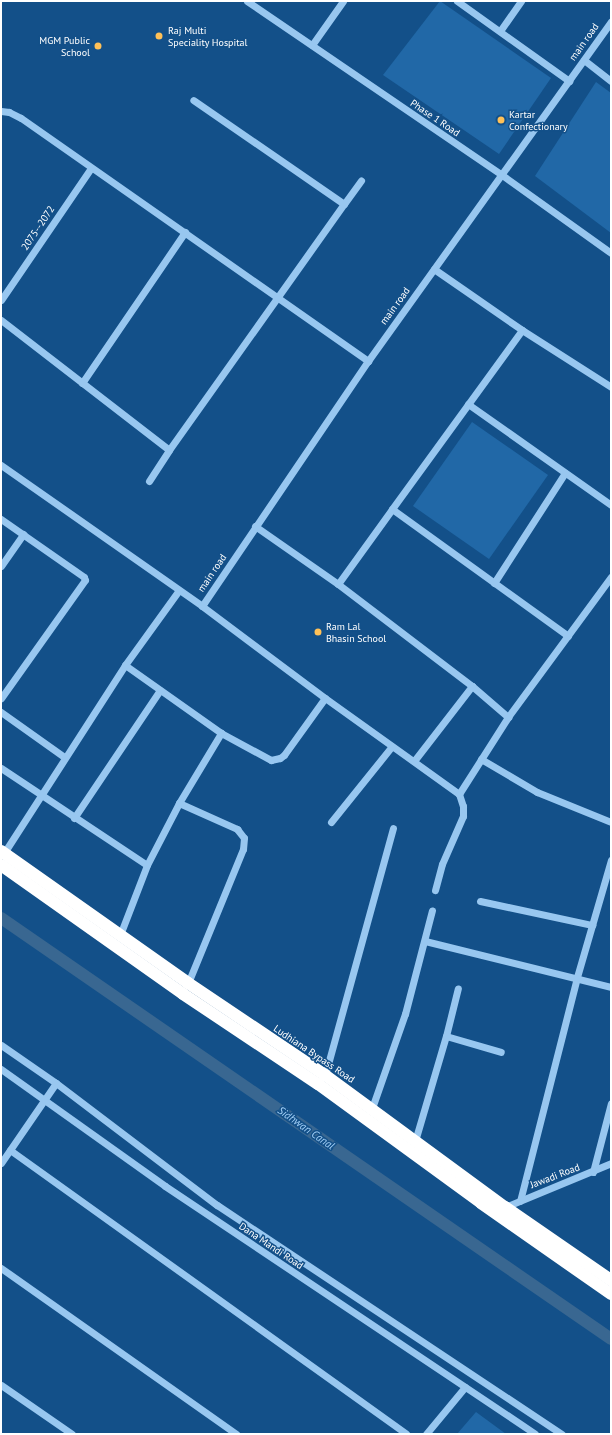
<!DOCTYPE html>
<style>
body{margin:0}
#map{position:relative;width:612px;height:1435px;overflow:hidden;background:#135089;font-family:"PT Sans",sans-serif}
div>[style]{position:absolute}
.green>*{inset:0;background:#2168a7}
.canal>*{height:12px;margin:-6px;padding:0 6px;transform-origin:6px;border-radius:6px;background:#396791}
.minor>*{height:7px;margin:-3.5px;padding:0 3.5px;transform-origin:3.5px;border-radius:3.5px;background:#98c7f0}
.highway>*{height:12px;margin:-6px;padding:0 6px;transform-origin:6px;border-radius:6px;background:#fff}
.dots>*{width:11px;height:11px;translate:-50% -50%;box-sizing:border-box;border:2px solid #135089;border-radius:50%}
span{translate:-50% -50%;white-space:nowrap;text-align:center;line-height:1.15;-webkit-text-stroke:3px #135089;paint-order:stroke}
.poi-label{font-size:10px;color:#fff}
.left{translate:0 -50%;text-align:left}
.right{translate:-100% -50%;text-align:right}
.street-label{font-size:10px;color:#fff}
.water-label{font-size:11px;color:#a4d1f8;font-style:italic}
.frame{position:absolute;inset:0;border:2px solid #fff;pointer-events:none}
</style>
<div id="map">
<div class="green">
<i style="clip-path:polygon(440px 1px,551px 78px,499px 154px,383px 75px)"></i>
<i style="clip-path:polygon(596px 82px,611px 93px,611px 233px,535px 176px)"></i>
<i style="clip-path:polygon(472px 422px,548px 475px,489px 559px,413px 506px)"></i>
<i style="clip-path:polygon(476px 1412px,506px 1434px,457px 1434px)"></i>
</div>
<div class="canal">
<i style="left:1px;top:918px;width:741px;rotate:34.61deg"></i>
</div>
<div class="minor">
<i style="left:247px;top:1px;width:309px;rotate:34.3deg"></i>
<i style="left:502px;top:175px;width:134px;rotate:35.6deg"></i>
<i style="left:457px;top:1px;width:138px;rotate:35.5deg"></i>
<i style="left:500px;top:31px;width:37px;rotate:-55deg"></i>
<i style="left:312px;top:45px;width:54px;rotate:-54.8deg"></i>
<i style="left:584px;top:60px;width:34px;rotate:38deg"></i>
<i style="left:1px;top:111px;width:8px;rotate:7deg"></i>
<i style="left:9px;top:112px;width:13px;rotate:27deg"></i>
<i style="left:21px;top:118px;width:424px;rotate:35deg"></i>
<i style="left:344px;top:204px;width:29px;rotate:-54deg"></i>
<i style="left:434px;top:269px;width:107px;rotate:34.7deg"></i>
<i style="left:522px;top:330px;width:106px;rotate:32.6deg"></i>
<i style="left:1px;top:300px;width:160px;rotate:-55.7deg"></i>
<i style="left:1px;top:320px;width:212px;rotate:37.7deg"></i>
<i style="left:522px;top:330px;width:221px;rotate:126deg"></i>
<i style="left:392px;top:509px;width:217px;rotate:35.8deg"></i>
<i style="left:82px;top:383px;width:183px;rotate:-55.7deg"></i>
<i style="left:468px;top:404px;width:175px;rotate:35.2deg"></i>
<i style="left:1px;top:465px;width:246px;rotate:35deg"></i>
<i style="left:202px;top:606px;width:154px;rotate:36.8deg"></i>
<i style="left:325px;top:698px;width:165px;rotate:35.6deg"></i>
<i style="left:459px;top:794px;width:13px;rotate:72deg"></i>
<i style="left:463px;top:806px;width:10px;rotate:90deg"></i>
<i style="left:463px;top:816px;width:52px;rotate:113.6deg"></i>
<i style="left:442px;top:864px;width:27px;rotate:105deg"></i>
<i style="left:149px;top:481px;width:37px;rotate:-57deg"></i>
<i style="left:169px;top:450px;width:302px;rotate:-54.6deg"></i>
<i style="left:344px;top:204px;width:183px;rotate:-145.4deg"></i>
<i style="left:1px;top:519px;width:101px;rotate:34.9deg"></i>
<i style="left:84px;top:577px;width:3px;rotate:72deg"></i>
<i style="left:85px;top:580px;width:145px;rotate:125.4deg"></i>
<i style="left:255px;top:526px;width:101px;rotate:34.9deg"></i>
<i style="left:338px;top:584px;width:168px;rotate:37.3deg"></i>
<i style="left:472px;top:686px;width:48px;rotate:40.7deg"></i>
<i style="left:1px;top:566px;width:39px;rotate:-55deg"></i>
<i style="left:494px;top:583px;width:131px;rotate:-57.2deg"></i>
<i style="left:338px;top:584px;width:92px;rotate:-54.2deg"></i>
<i style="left:202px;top:606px;width:296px;rotate:-55.9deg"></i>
<i style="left:368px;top:361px;width:418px;rotate:-54.4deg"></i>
<i style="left:125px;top:665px;width:118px;rotate:35.3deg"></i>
<i style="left:221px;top:733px;width:57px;rotate:28.4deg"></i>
<i style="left:271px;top:760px;width:9px;rotate:-13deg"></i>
<i style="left:280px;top:758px;width:5px;rotate:-37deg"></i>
<i style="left:284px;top:755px;width:70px;rotate:-54.3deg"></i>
<i style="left:1px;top:712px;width:77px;rotate:35.5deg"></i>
<i style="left:481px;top:759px;width:65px;rotate:30.5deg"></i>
<i style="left:537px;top:792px;width:80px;rotate:22.1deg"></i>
<i style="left:414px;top:761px;width:95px;rotate:-52.3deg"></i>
<i style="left:1px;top:768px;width:175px;rotate:33.6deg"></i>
<i style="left:147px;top:865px;width:70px;rotate:-62.7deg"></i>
<i style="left:179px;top:803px;width:82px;rotate:-59deg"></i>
<i style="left:459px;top:794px;width:91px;rotate:-57.5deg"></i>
<i style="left:508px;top:717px;width:174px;rotate:-53.7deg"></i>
<i style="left:179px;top:803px;width:64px;rotate:24.1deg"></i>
<i style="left:237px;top:829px;width:11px;rotate:52deg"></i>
<i style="left:244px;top:838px;width:11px;rotate:95deg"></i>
<i style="left:243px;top:849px;width:145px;rotate:112.3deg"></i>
<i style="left:74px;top:818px;width:154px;rotate:-56.1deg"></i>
<i style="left:331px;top:822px;width:97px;rotate:-51.2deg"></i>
<i style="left:4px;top:853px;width:224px;rotate:-57.2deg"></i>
<i style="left:125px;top:665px;width:92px;rotate:-54.2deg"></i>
<i style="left:480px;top:901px;width:115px;rotate:12.1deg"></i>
<i style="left:120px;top:935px;width:75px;rotate:-68.9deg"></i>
<i style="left:425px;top:941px;width:192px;rotate:13.9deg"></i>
<i style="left:446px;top:1036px;width:57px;rotate:16.2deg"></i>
<i style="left:1px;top:1045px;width:67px;rotate:34.6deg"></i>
<i style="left:56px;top:1083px;width:202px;rotate:37.2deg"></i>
<i style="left:217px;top:1205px;width:414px;rotate:33.6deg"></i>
<i style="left:1px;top:1069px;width:201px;rotate:35.5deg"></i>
<i style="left:165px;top:1186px;width:445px;rotate:33.8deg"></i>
<i style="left:325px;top:1075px;width:256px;rotate:-74.6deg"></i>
<i style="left:372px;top:1108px;width:100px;rotate:-70.7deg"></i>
<i style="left:405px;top:1014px;width:107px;rotate:-75.4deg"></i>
<i style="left:415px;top:1141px;width:109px;rotate:-73.6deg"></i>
<i style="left:446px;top:1036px;width:49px;rotate:-76deg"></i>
<i style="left:10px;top:1150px;width:487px;rotate:35.6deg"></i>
<i style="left:1px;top:1163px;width:97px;rotate:-55.5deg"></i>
<i style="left:593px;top:1172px;width:71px;rotate:-75.4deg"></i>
<i style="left:520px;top:1201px;width:231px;rotate:-75.7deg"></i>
<i style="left:577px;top:977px;width:122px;rotate:-73.8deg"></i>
<i style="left:505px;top:1207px;width:115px;rotate:-22.5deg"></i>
<i style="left:1px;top:1268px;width:288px;rotate:35.2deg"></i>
<i style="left:1px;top:1385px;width:86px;rotate:34.6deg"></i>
<i style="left:426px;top:1434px;width:61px;rotate:-50.3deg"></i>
</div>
<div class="highway">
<i style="left:1px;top:851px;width:229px;rotate:35.2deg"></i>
<i style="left:188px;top:983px;width:165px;rotate:33.9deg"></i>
<i style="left:325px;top:1075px;width:223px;rotate:36.3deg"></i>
<i style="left:505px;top:1207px;width:129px;rotate:34.6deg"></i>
<i style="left:1px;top:865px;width:223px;rotate:35.3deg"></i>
<i style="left:183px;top:994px;width:162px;rotate:33.7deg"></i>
<i style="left:318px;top:1084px;width:202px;rotate:36.1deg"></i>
<i style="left:481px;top:1203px;width:159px;rotate:35deg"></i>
</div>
<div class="dots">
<i style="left:159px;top:36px;background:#ffc158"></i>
<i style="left:98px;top:46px;background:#ffc158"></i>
<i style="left:501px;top:120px;background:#ffc158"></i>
<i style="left:318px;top:632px;background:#ffc158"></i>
</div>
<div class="poi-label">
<span class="left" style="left:168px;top:36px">Raj Multi<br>Speciality Hospital</span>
<span class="right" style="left:90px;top:46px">MGM Public<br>School</span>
<span class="left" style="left:509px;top:120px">Kartar<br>Confectionary</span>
<span class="left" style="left:326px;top:632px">Ram Lal<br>Bhasin School</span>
</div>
<div class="street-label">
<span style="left:584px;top:42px;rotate:-55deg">main road</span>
<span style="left:435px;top:118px;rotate:34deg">Phase 1 Road</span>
<span style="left:38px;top:228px;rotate:-56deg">2075--2072</span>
<span style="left:395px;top:306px;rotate:-54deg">main road</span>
<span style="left:212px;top:573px;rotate:-56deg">main road</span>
<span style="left:314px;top:1054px;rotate:34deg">Ludhiana Bypass Road</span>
<span style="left:555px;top:1176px;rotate:-21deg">Jawadi Road</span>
<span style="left:271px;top:1246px;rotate:34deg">Dana Mandi Road</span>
</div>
<div class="water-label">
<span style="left:306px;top:1128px;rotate:35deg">Sidhwan Canal</span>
</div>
<div class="frame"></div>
</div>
